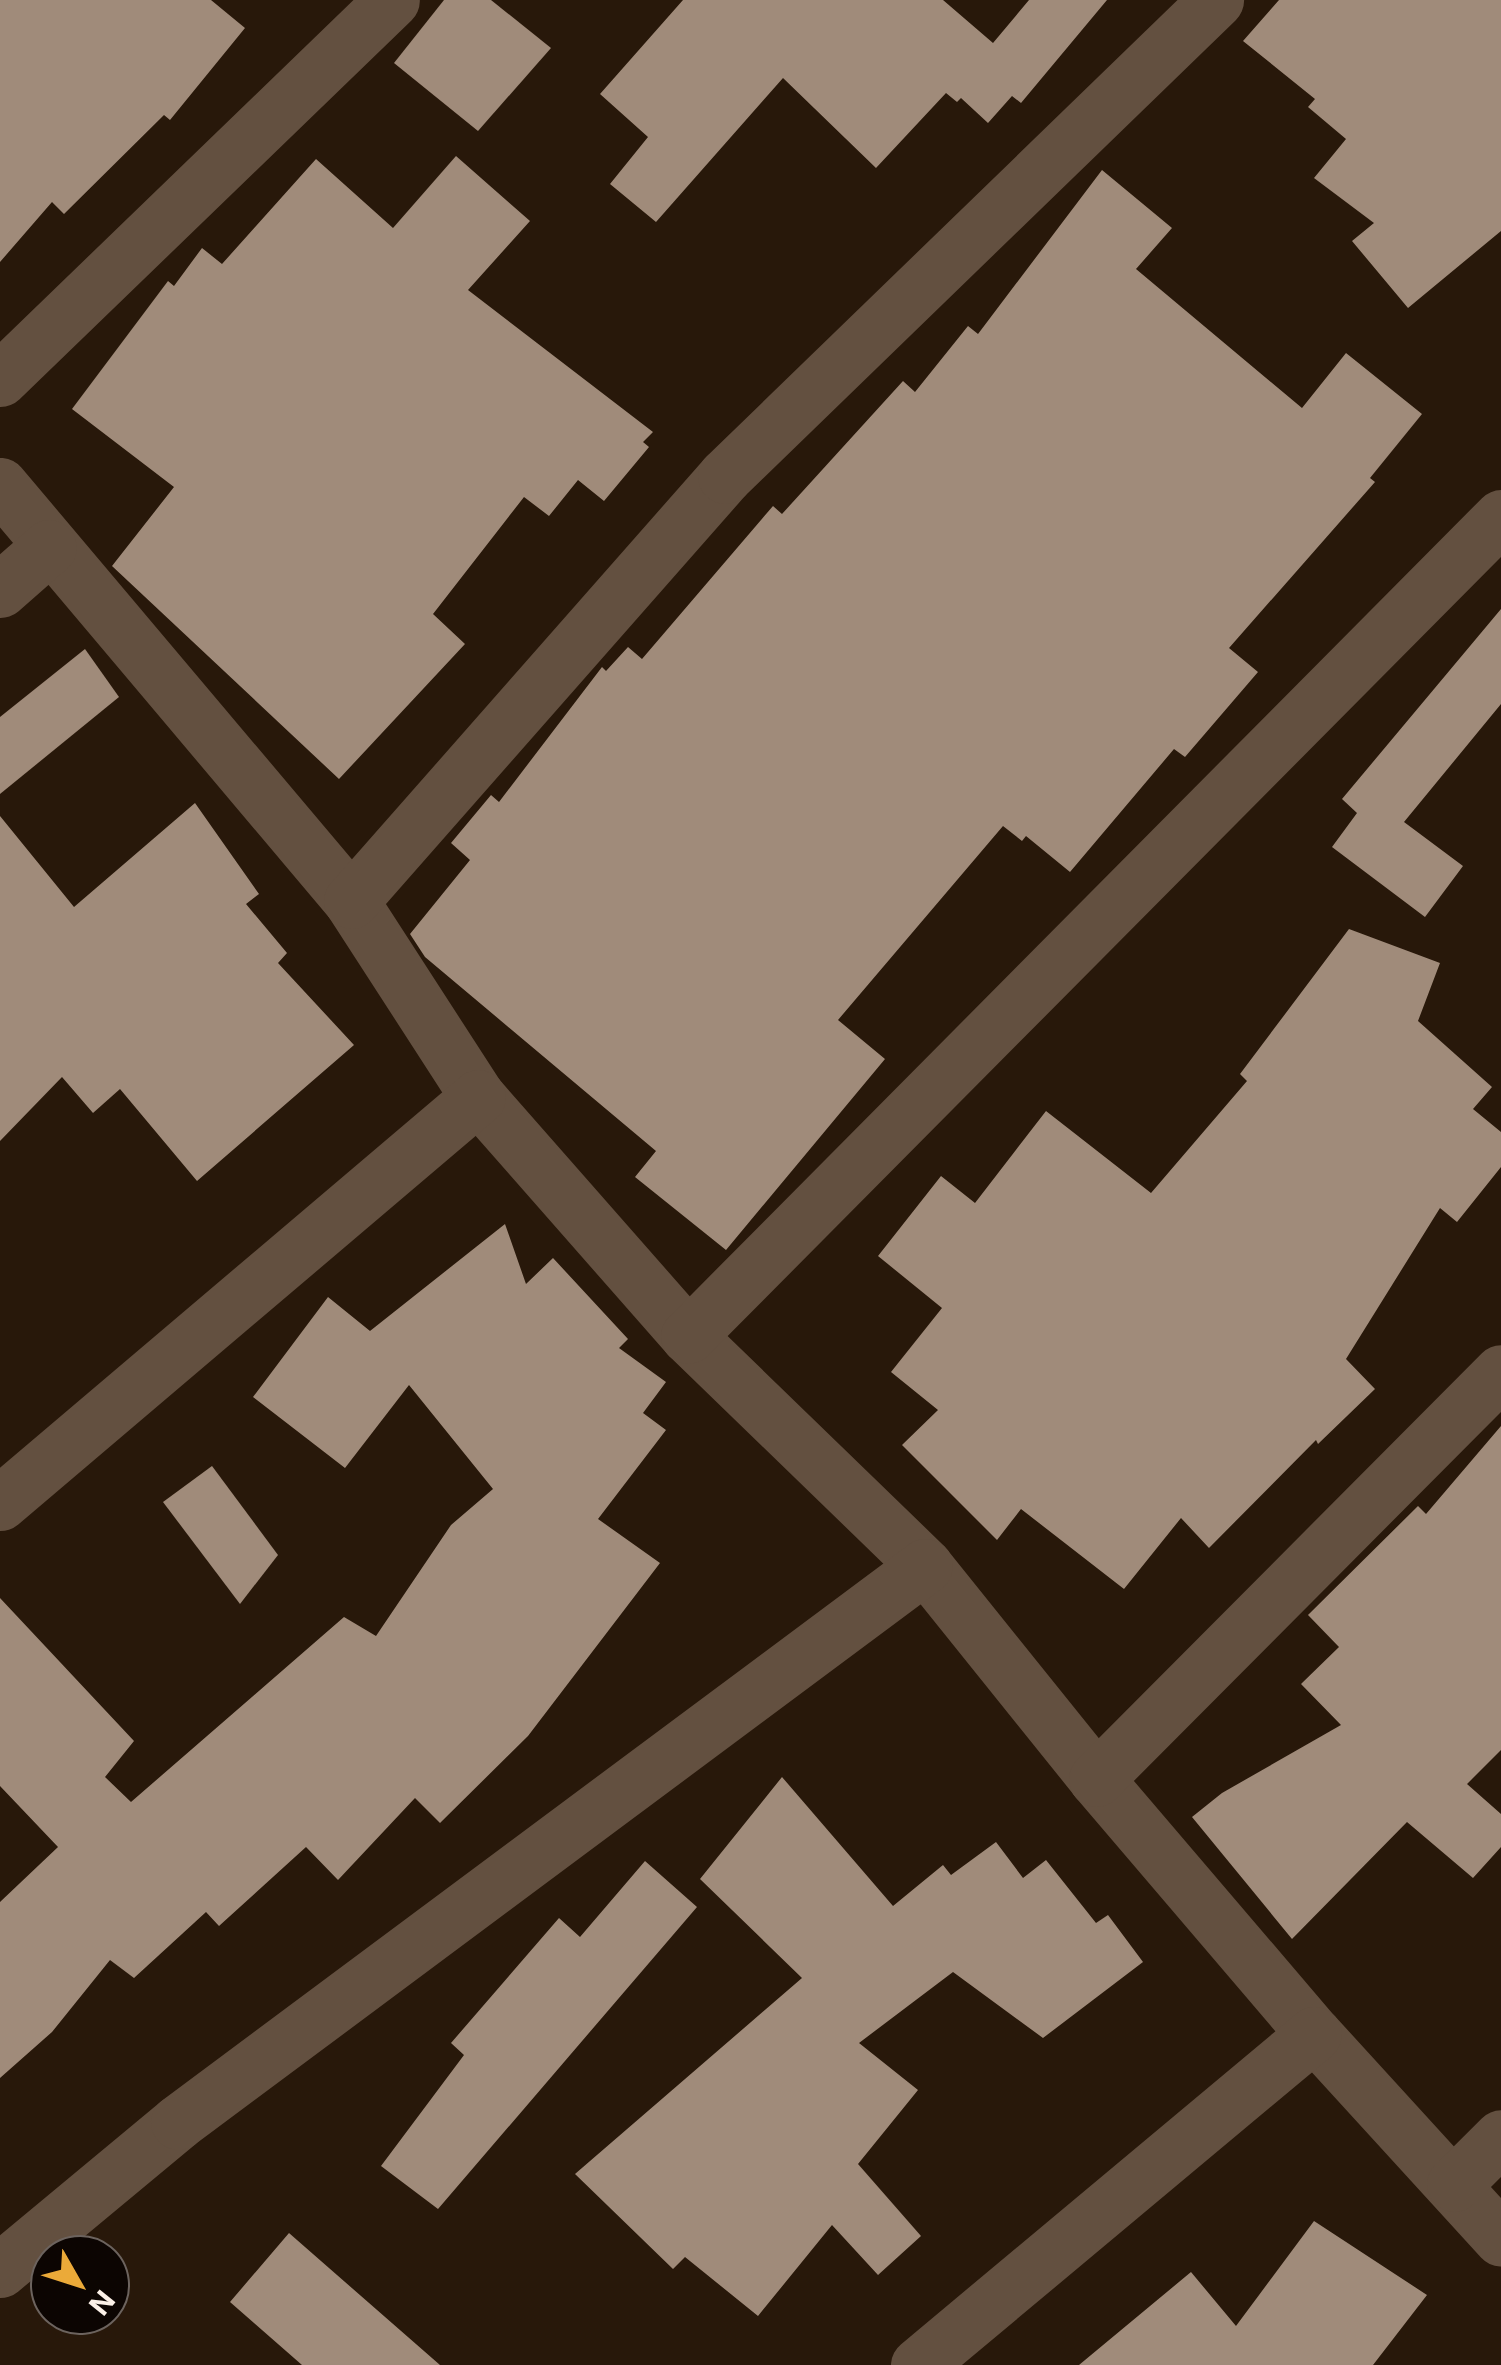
<!DOCTYPE html>
<style>
body{margin:0}
#map{position:relative;width:1501px;height:2365px;overflow:hidden;background:#28180a;font-family:Inter,sans-serif}
div>[style]{position:absolute}
.building>*{inset:0;background:#a08b7a}
.street>*{height:55px;margin:-27.5px;padding:0 27.5px;transform-origin:27.5px;border-radius:27.5px;background:#635040}
span{translate:-50% -50%;white-space:nowrap;text-align:center;line-height:1.15;-webkit-text-stroke:10px #0c0502;paint-order:stroke}
.north{position:absolute;left:30px;top:2235px;width:100px;height:100px;box-sizing:border-box;background:#0c0502;border:2px solid #6c635e;border-radius:50%;rotate:129deg;font-size:28px;font-weight:700;line-height:40px;text-align:center;color:#fcf1e8}
.north::after{content:'';display:block;margin:auto;width:35px;height:45px;background:#ebaa39;clip-path:polygon(50% 0,100% 100%,50% 72%,0 100%)}
</style>
<div id="map">
<div class="building">
<i style="clip-path:polygon(0 0,211px 0,245px 28px,170px 120px,164px 115px,64px 214px,52px 202px,0 262px)"></i>
<i style="clip-path:polygon(444px 0,491px 0,551px 48px,478px 131px,394px 63px)"></i>
<i style="clip-path:polygon(683px 0,943px 0,993px 43px,1029px 0,1107px 0,1021px 103px,1012px 96px,988px 123px,961px 98px,957px 102px,946px 93px,876px 168px,783px 78px,656px 222px,610px 184px,648px 137px,600px 94px)"></i>
<i style="clip-path:polygon(1279px 0,1501px 0,1501px 231px,1408px 308px,1352px 241px,1374px 223px,1314px 178px,1346px 139px,1308px 107px,1315px 99px,1243px 41px)"></i>
<i style="clip-path:polygon(456px 156px,530px 221px,468px 290px,653px 432px,643px 442px,649px 447px,604px 501px,578px 480px,549px 516px,524px 497px,433px 614px,465px 644px,339px 779px,112px 566px,174px 487px,72px 409px,168px 281px,174px 286px,202px 248px,222px 264px,316px 159px,393px 228px)"></i>
<i style="clip-path:polygon(1102px 170px,1172px 228px,1136px 269px,1302px 408px,1346px 353px,1422px 414px,1370px 478px,1375px 482px,1229px 648px,1258px 672px,1185px 757px,1174px 749px,1070px 872px,1026px 836px,1022px 841px,1003px 826px,838px 1020px,885px 1059px,726px 1250px,635px 1177px,656px 1151px,425px 957px,410px 934px,470px 860px,451px 843px,491px 795px,499px 802px,602px 667px,606px 671px,628px 647px,642px 659px,773px 506px,782px 514px,903px 381px,915px 392px,968px 326px,978px 334px)"></i>
<i style="clip-path:polygon(1501px 609px,1501px 704px,1404px 822px,1463px 866px,1425px 917px,1332px 847px,1357px 813px,1342px 799px)"></i>
<i style="clip-path:polygon(85px 649px,119px 697px,0 794px,0 717px)"></i>
<i style="clip-path:polygon(195px 803px,259px 894px,246px 904px,287px 953px,278px 963px,354px 1045px,197px 1181px,120px 1089px,93px 1113px,62px 1077px,0 1141px,0 816px,74px 907px)"></i>
<i style="clip-path:polygon(1349px 929px,1440px 963px,1418px 1021px,1492px 1087px,1473px 1109px,1501px 1132px,1501px 1167px,1457px 1222px,1440px 1208px,1346px 1359px,1375px 1389px,1318px 1444px,1316px 1440px,1209px 1548px,1181px 1518px,1124px 1589px,1021px 1509px,997px 1540px,902px 1445px,938px 1410px,891px 1372px,942px 1308px,878px 1256px,941px 1176px,975px 1203px,1046px 1111px,1151px 1193px,1247px 1081px,1240px 1074px)"></i>
<i style="clip-path:polygon(505px 1224px,526px 1284px,553px 1258px,628px 1339px,619px 1348px,666px 1382px,643px 1413px,666px 1430px,598px 1519px,660px 1563px,528px 1736px,440px 1823px,415px 1798px,338px 1880px,306px 1847px,219px 1926px,206px 1912px,134px 1978px,110px 1960px,52px 2032px,0 2078px,0 1902px,58px 1847px,0 1786px,0 1598px,134px 1741px,105px 1777px,131px 1802px,344px 1617px,376px 1636px,451px 1525px,493px 1489px,409px 1385px,345px 1468px,253px 1397px,328px 1297px,370px 1331px)"></i>
<i style="clip-path:polygon(1501px 1426px,1501px 1750px,1467px 1784px,1501px 1814px,1501px 1847px,1473px 1878px,1407px 1822px,1292px 1939px,1192px 1817px,1222px 1793px,1341px 1725px,1301px 1684px,1339px 1647px,1308px 1615px,1418px 1506px,1426px 1514px)"></i>
<i style="clip-path:polygon(212px 1466px,278px 1555px,240px 1604px,163px 1502px)"></i>
<i style="clip-path:polygon(782px 1777px,893px 1906px,943px 1865px,951px 1875px,996px 1842px,1023px 1878px,1046px 1860px,1096px 1923px,1108px 1915px,1143px 1962px,1043px 2038px,953px 1972px,859px 2043px,918px 2090px,858px 2164px,921px 2236px,878px 2275px,832px 2225px,758px 2316px,685px 2257px,673px 2269px,575px 2174px,802px 1978px,700px 1879px)"></i>
<i style="clip-path:polygon(645px 1861px,697px 1907px,438px 2209px,381px 2166px,464px 2055px,451px 2043px,559px 1918px,580px 1937px)"></i>
<i style="clip-path:polygon(1314px 2221px,1427px 2295px,1373px 2365px,1079px 2365px,1191px 2272px,1236px 2326px)"></i>
<i style="clip-path:polygon(289px 2233px,337px 2275px,440px 2365px,302px 2365px,230px 2302px)"></i>
</div>
<div class="street">
<i style="left:0;top:379px;width:545px;rotate:-44.03deg"></i>
<i style="left:0;top:485px;width:544px;rotate:49.84deg"></i>
<i style="left:351px;top:901px;width:234px;rotate:57.1deg"></i>
<i style="left:478px;top:1097px;width:318px;rotate:48.7deg"></i>
<i style="left:688px;top:1336px;width:330px;rotate:44.1deg"></i>
<i style="left:925px;top:1566px;width:273px;rotate:51.2deg"></i>
<i style="left:1096px;top:1779px;width:335px;rotate:49.5deg"></i>
<i style="left:1314px;top:2034px;width:277px;rotate:47.6deg"></i>
<i style="left:0;top:590px;width:65px;rotate:-41.3deg"></i>
<i style="left:351px;top:901px;width:566px;rotate:-48.65deg"></i>
<i style="left:725px;top:476px;width:684px;rotate:-44.11deg"></i>
<i style="left:688px;top:1336px;width:1154px;rotate:-45.21deg"></i>
<i style="left:0;top:1503px;width:627px;rotate:-40.34deg"></i>
<i style="left:1096px;top:1779px;width:574px;rotate:-45.14deg"></i>
<i style="left:1454px;top:2184px;width:66px;rotate:-45deg"></i>
<i style="left:0;top:2270px;width:231px;rotate:-39.7deg"></i>
<i style="left:178px;top:2122px;width:931px;rotate:-36.66deg"></i>
<i style="left:918px;top:2365px;width:516px;rotate:-39.89deg"></i>
</div>
<div class="north">N</div>
</div>
